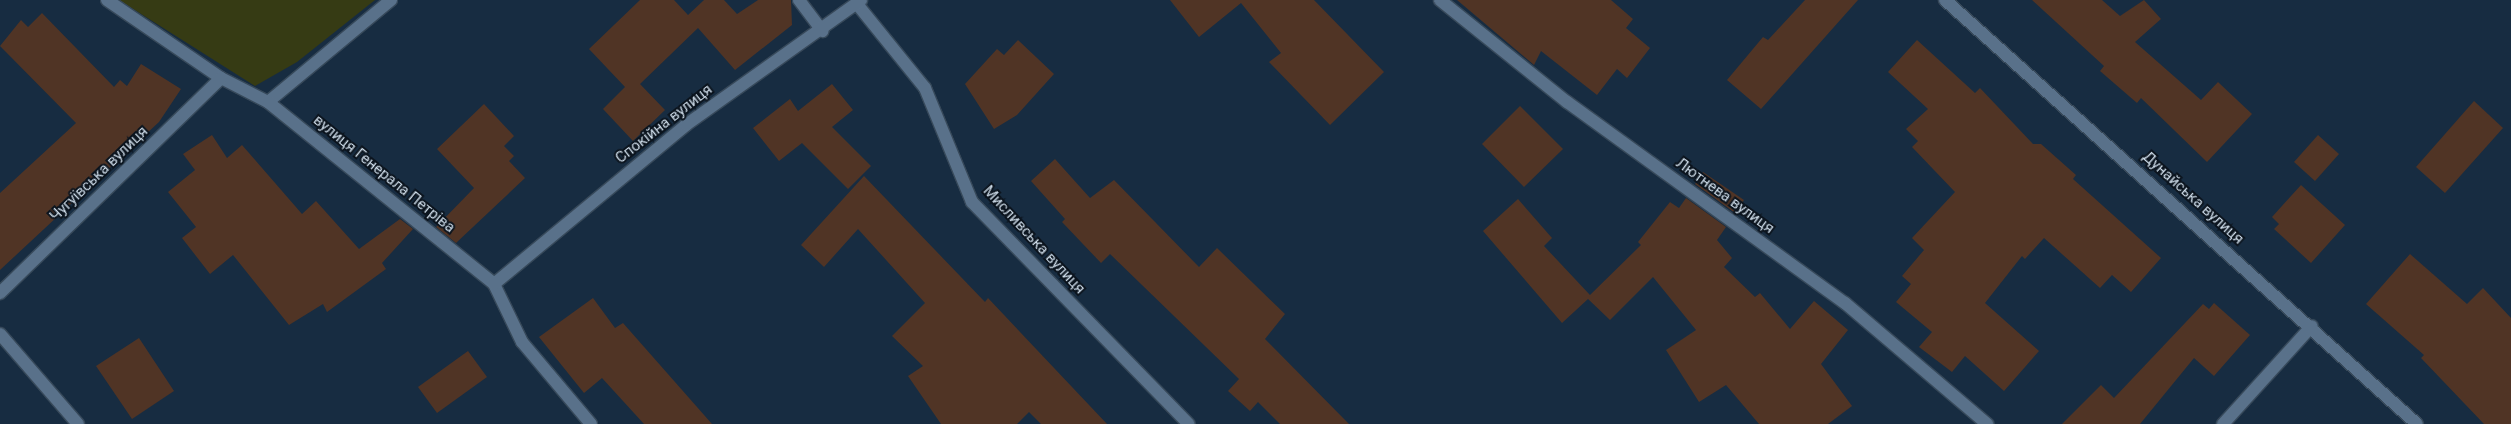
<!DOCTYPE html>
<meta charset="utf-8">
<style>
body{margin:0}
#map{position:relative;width:2511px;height:424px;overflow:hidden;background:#172c41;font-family:Roboto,sans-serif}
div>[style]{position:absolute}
.green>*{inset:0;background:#363b14}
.building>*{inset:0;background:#503425}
.roads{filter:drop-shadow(1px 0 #37495a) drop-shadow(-1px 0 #37495a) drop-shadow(0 1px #37495a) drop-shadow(0 -1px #37495a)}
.lane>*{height:12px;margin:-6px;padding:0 6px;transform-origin:6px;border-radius:6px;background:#59718a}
.street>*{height:12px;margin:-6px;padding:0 6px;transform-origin:6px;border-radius:6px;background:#59718a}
span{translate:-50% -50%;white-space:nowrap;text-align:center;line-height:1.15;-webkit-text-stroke:4px #0b141e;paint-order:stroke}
.street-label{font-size:15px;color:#d1dfec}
</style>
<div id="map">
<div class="green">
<i style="clip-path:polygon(119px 0,375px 0,297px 62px,255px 86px)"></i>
</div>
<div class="building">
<i style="clip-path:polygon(640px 0,674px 0,688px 15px,704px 0,724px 0,737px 14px,758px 0,791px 0,792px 25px,735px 70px,698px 28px,640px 84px,665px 110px,633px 141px,603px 109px,625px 87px,589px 49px)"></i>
<i style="clip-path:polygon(1170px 0,1314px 0,1384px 72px,1330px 125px,1269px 62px,1281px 53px,1241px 3px,1199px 37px)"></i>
<i style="clip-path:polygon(1457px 0,1611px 0,1633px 19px,1626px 28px,1650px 48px,1627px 78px,1617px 69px,1597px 95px,1541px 51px,1534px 65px)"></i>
<i style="clip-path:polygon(1805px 0,1858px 0,1761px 109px,1727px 80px,1763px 37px,1768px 40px)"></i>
<i style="clip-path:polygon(2032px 0,2102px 0,2120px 16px,2144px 0,2161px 19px,2135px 42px,2201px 100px,2218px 82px,2252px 114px,2207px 162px,2141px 98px,2137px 103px,2100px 71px,2104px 66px)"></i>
<i style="clip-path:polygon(42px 13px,114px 87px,120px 80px,127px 86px,141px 64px,181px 89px,159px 122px,0 270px,0 193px,76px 123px,0 46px,21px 20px,28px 27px)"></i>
<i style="clip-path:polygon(1018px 40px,1054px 74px,1017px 115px,994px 129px,965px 84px,997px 49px,1004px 55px)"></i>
<i style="clip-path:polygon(1917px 40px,1975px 93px,1980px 88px,2033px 144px,2041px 144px,2076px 175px,2073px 179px,2161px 258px,2131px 292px,2112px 275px,2100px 288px,2044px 238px,2025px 259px,2022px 256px,1985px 303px,2039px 351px,2004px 391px,1965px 356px,1952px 372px,1919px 347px,1932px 332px,1896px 302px,1911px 284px,1902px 276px,1924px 250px,1912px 238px,1955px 192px,1912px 147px,1918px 141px,1906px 129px,1928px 109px,1888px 72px)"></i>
<i style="clip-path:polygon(832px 84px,853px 110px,832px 127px,871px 166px,848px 189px,802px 143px,779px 161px,753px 128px,790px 99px,798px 111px)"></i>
<i style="clip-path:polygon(2474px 101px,2503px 128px,2445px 193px,2416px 167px)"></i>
<i style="clip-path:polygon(484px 104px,514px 136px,504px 146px,514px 156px,509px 161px,525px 178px,456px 243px,436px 227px,474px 188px,437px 149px)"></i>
<i style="clip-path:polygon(1520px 106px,1563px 149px,1524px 187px,1482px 144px)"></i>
<i style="clip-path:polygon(212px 135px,227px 158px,242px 145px,302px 214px,316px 201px,359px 249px,400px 219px,413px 229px,382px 263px,386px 269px,327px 312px,323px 304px,289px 325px,233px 255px,210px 274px,182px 238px,196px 227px,168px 192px,195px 170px,183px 154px)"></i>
<i style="clip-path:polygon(2318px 135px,2339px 154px,2315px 181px,2294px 162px)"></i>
<i style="clip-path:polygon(1055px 159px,1090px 198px,1114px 180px,1199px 267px,1217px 248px,1285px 314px,1265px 339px,1349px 424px,1280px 424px,1258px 402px,1250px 411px,1228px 391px,1239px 379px,1110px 254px,1101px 263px,1062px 222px,1065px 219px,1031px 181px)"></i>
<i style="clip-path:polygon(1703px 172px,1744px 200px,1735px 213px,1695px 184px)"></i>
<i style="clip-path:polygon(864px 176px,985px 302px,988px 298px,1107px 424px,1041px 424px,1029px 412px,1017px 424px,941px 424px,908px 376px,923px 366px,892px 336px,925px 303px,858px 229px,824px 267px,801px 245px)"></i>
<i style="clip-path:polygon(2301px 185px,2345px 225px,2311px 263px,2274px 229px,2279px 224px,2272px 217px)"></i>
<i style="clip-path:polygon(1686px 198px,1726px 227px,1717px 240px,1732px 258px,1724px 267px,1755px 297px,1760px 293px,1790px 329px,1814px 301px,1848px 330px,1821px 364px,1852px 406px,1828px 424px,1759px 424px,1726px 385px,1699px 402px,1666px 350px,1696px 330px,1653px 277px,1610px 320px,1588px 299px,1562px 323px,1483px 231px,1518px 199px,1552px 238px,1544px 246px,1590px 295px,1641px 245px,1638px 242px,1670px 202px,1679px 208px)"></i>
<i style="clip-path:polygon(2410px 254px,2467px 304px,2483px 288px,2511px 318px,2511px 424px,2484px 424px,2421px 358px,2424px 355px,2366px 304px)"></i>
<i style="clip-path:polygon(593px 298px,615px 328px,623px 323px,712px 424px,644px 424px,602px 378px,584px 393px,539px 337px)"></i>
<i style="clip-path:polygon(2214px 303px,2250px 335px,2214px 376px,2194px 358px,2140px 424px,2062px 424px,2101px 385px,2114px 398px,2203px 304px,2209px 309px)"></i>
<i style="clip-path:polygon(139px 338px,174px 391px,132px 419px,96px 366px)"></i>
<i style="clip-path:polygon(468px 351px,487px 377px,437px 413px,418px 387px)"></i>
</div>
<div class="roads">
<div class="lane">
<i style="left:799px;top:0;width:39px;rotate:53deg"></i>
<i style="left:268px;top:102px;width:160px;rotate:-39.7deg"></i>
<i style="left:2223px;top:424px;width:132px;rotate:-47.8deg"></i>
</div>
<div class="street">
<i style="left:107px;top:0;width:138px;rotate:34.4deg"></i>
<i style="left:221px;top:78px;width:53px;rotate:27.1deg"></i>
<i style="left:268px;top:102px;width:290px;rotate:38.8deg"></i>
<i style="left:494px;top:284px;width:64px;rotate:64.2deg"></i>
<i style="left:522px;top:342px;width:107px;rotate:49.9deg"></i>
<i style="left:1440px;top:0;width:163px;rotate:38.8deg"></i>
<i style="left:1567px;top:102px;width:343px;rotate:35.9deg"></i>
<i style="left:1845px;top:303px;width:187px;rotate:40.4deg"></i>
<i style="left:1945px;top:0;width:634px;rotate:41.93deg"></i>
<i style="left:857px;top:4px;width:108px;rotate:51deg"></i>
<i style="left:925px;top:88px;width:123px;rotate:67.6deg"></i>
<i style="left:972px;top:202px;width:310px;rotate:45.7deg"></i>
<i style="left:494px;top:284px;width:249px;rotate:-39.6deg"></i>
<i style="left:686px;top:125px;width:215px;rotate:-35.5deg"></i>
<i style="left:0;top:293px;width:308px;rotate:-44.2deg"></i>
<i style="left:0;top:334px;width:119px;rotate:49.1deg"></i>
</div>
</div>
<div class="street-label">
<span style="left:664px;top:124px;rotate:-38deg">Спокійна вулиця</span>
<span style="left:99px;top:174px;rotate:-44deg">Чугуївська вулиця</span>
<span style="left:384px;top:174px;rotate:39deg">вулиця Генерала Петріва</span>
<span style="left:1725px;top:196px;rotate:36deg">Лютнева вулиця</span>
<span style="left:2193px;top:198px;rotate:42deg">Дунайська вулиця</span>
<span style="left:1034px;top:240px;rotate:47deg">Мисливська вулиця</span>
</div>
</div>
